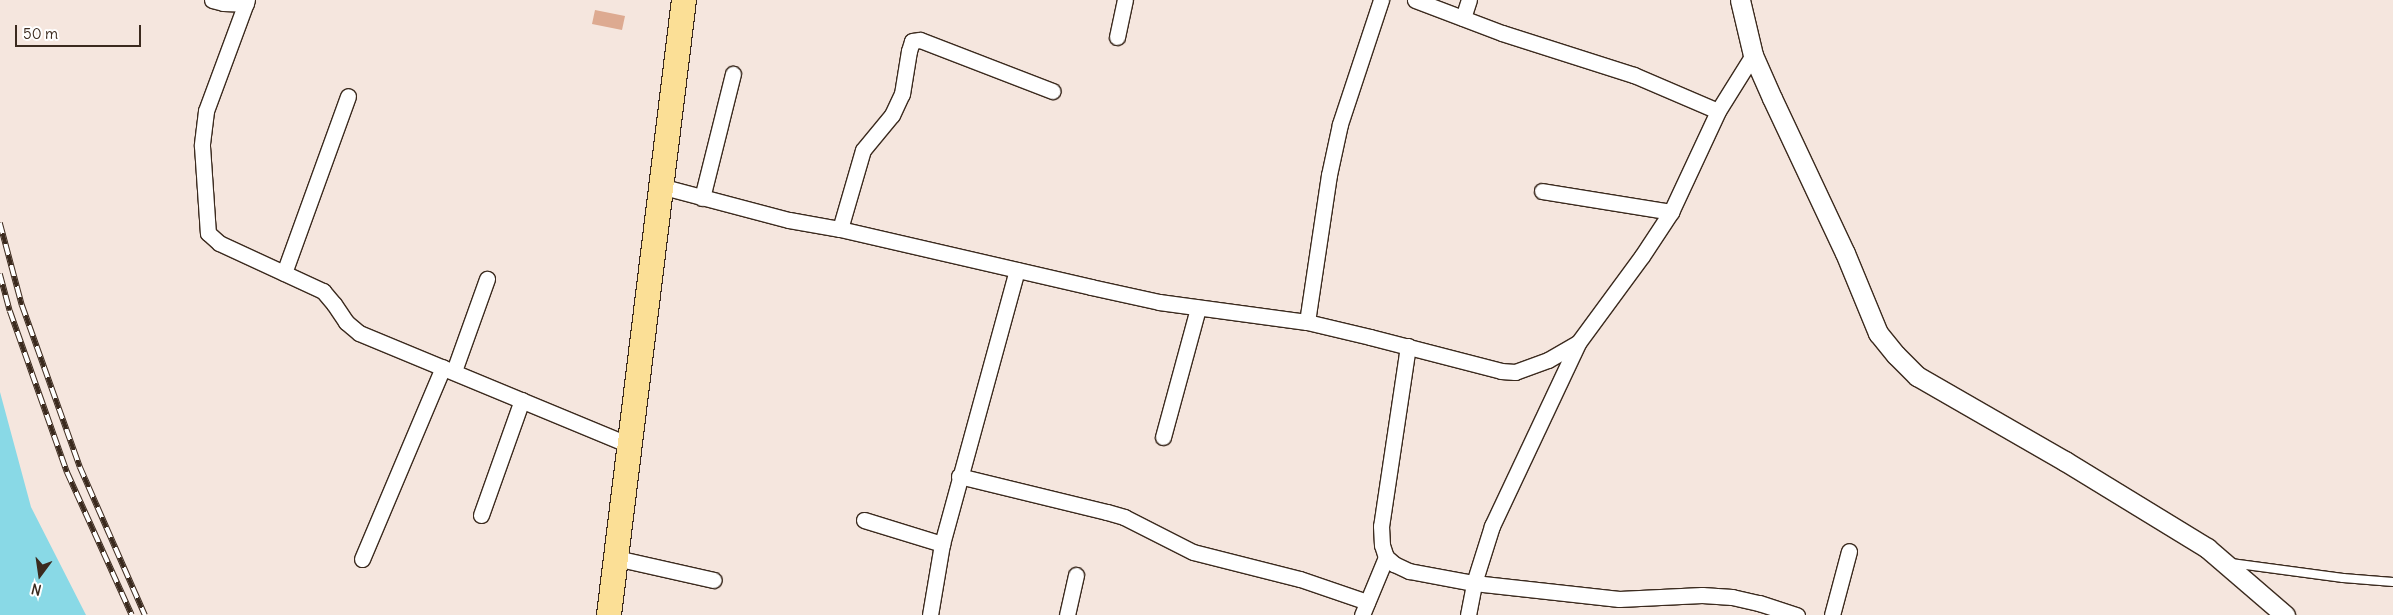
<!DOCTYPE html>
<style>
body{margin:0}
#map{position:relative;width:2393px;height:615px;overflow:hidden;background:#f5e6de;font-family:Delius,sans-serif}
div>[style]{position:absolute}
.water>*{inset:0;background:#89d9e6}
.building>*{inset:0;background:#ddaa91}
.roads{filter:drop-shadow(1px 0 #3b2a1e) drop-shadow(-1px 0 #3b2a1e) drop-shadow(0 1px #3b2a1e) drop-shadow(0 -1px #3b2a1e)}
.service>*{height:8px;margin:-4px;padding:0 4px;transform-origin:4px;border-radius:4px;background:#fff}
.minor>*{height:15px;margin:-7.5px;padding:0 7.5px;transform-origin:7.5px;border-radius:7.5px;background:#fff}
.tertiary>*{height:19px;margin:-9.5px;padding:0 9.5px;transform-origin:9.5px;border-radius:9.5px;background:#fff}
.primary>*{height:24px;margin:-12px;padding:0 12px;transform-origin:12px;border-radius:12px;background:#fbdf96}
.rail>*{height:5.5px;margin-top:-2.75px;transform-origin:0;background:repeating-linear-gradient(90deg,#fff 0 11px,#3b2a1e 0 22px);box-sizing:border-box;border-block:1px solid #3b2a1e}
span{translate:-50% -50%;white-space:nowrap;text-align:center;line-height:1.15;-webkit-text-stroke:5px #fff;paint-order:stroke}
.north{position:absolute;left:15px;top:550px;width:50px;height:50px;-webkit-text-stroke:4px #fff;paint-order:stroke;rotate:194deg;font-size:14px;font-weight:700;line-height:20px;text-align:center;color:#3b2a1e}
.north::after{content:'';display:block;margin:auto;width:18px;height:22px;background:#3b2a1e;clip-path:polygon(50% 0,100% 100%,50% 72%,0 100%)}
.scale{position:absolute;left:15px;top:25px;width:126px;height:22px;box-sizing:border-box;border:2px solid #3b2a1e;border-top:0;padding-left:6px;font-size:15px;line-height:18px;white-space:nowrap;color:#3b2a1e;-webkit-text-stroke:4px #fff;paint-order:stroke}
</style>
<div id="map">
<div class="water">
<i style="clip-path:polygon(0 392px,31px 507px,86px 615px,0 615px)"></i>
</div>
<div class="building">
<i style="clip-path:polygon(595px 10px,625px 16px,622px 30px,592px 24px)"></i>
</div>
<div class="roads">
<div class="service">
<i style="left:2231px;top:563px;width:113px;rotate:7.6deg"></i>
<i style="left:2343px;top:578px;width:50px;rotate:4.6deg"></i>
</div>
<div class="minor">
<i style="left:212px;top:0;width:11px;rotate:15deg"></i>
<i style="left:223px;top:3px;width:23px;rotate:2deg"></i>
<i style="left:247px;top:0;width:118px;rotate:110.3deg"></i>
<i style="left:206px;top:111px;width:35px;rotate:97deg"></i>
<i style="left:202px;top:146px;width:87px;rotate:86.1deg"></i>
<i style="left:208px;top:233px;width:15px;rotate:42deg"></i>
<i style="left:219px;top:243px;width:115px;rotate:24.8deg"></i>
<i style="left:323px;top:291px;width:17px;rotate:50deg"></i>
<i style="left:334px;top:304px;width:22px;rotate:56deg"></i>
<i style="left:346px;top:322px;width:17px;rotate:40deg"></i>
<i style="left:359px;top:333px;width:292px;rotate:22.5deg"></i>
<i style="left:1415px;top:0;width:93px;rotate:20.8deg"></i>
<i style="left:1502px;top:33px;width:139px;rotate:17.7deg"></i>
<i style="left:1634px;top:75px;width:91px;rotate:23.2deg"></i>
<i style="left:1463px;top:18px;width:19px;rotate:-72deg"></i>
<i style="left:1117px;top:37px;width:38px;rotate:-78deg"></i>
<i style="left:660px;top:186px;width:133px;rotate:14.8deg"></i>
<i style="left:789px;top:220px;width:52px;rotate:10deg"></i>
<i style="left:840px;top:229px;width:258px;rotate:13deg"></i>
<i style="left:1091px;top:287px;width:70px;rotate:12.4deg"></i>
<i style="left:1159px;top:302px;width:149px;rotate:7.7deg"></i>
<i style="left:1307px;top:322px;width:65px;rotate:13.4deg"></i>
<i style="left:1370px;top:337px;width:135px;rotate:14.5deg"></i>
<i style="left:1501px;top:371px;width:14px;rotate:4deg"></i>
<i style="left:1515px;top:372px;width:35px;rotate:-20deg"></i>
<i style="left:1548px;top:360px;width:34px;rotate:-30deg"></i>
<i style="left:1578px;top:343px;width:108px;rotate:-53.7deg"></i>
<i style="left:1642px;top:256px;width:53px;rotate:-56.6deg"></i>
<i style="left:1671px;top:212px;width:111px;rotate:-65deg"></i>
<i style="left:1718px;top:111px;width:66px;rotate:-58deg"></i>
<i style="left:1542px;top:191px;width:131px;rotate:9.2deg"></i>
<i style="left:702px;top:198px;width:128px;rotate:-76deg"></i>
<i style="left:840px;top:229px;width:82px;rotate:-73.8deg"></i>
<i style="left:863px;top:150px;width:45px;rotate:-50.4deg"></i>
<i style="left:892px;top:115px;width:23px;rotate:-65deg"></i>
<i style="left:902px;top:94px;width:44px;rotate:-80.8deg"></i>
<i style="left:909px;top:51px;width:10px;rotate:-73deg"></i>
<i style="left:912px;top:41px;width:8px;rotate:-7deg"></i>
<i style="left:920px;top:40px;width:142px;rotate:21.1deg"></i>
<i style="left:284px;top:273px;width:188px;rotate:-70.1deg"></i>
<i style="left:1307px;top:322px;width:149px;rotate:-81.5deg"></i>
<i style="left:1329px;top:175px;width:52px;rotate:-77.8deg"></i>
<i style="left:1340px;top:124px;width:131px;rotate:-71.7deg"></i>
<i style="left:1408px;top:346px;width:182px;rotate:98.5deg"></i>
<i style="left:1381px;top:526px;width:19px;rotate:87deg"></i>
<i style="left:1382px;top:545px;width:13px;rotate:72deg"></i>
<i style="left:1386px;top:557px;width:11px;rotate:41deg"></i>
<i style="left:1394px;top:564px;width:17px;rotate:25deg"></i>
<i style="left:1409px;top:571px;width:66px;rotate:10.5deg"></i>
<i style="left:1474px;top:583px;width:146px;rotate:6.3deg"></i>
<i style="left:1619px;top:599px;width:83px;rotate:-2.8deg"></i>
<i style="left:1702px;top:595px;width:30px;rotate:4deg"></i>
<i style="left:1732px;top:597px;width:28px;rotate:13deg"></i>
<i style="left:1759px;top:603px;width:40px;rotate:18deg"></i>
<i style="left:454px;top:371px;width:98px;rotate:-70.3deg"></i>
<i style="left:1163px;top:437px;width:134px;rotate:-74.8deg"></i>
<i style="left:959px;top:476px;width:152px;rotate:13.7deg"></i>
<i style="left:1107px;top:512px;width:18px;rotate:16deg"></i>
<i style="left:1124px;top:517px;width:77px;rotate:26.9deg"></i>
<i style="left:1193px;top:552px;width:110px;rotate:14.2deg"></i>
<i style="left:1300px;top:579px;width:71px;rotate:18.9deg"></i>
<i style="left:481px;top:515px;width:122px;rotate:-70.4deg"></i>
<i style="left:864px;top:520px;width:82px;rotate:17.1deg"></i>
<i style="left:942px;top:544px;width:284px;rotate:-74.7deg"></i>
<i style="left:616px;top:558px;width:100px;rotate:12.7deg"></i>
<i style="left:362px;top:559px;width:208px;rotate:-67.1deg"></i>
<i style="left:930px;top:615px;width:72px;rotate:-80.4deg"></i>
<i style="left:1067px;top:615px;width:41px;rotate:-77.3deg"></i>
<i style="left:1362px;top:615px;width:63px;rotate:-67.5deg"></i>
<i style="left:1468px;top:615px;width:33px;rotate:-79deg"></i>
<i style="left:1474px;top:583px;width:60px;rotate:-72.5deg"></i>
<i style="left:1492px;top:526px;width:202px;rotate:-64.8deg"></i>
<i style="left:1832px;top:615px;width:66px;rotate:-75.1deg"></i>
</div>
<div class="tertiary">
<i style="left:1740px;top:0;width:57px;rotate:76.7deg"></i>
<i style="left:1753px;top:55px;width:47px;rotate:66.2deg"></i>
<i style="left:1772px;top:98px;width:171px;rotate:64.8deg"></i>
<i style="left:1845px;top:253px;width:87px;rotate:67.6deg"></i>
<i style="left:1878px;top:333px;width:28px;rotate:51deg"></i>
<i style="left:1896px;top:355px;width:30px;rotate:45deg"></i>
<i style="left:1917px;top:376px;width:171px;rotate:29.9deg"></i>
<i style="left:2065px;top:461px;width:167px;rotate:31.5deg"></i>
<i style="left:2207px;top:548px;width:103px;rotate:40.7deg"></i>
</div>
<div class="primary">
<i style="left:609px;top:615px;width:620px;rotate:-83.05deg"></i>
</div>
</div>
<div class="rail">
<i style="left:0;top:223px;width:85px;rotate:75deg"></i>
<i style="left:22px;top:305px;width:172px;rotate:70.3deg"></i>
<i style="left:80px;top:467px;width:162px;rotate:66.3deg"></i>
<i style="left:0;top:274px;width:38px;rotate:75deg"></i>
<i style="left:10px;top:311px;width:171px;rotate:70.5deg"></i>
<i style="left:67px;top:472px;width:157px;rotate:65.6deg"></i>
</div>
<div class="north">N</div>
<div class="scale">50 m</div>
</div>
